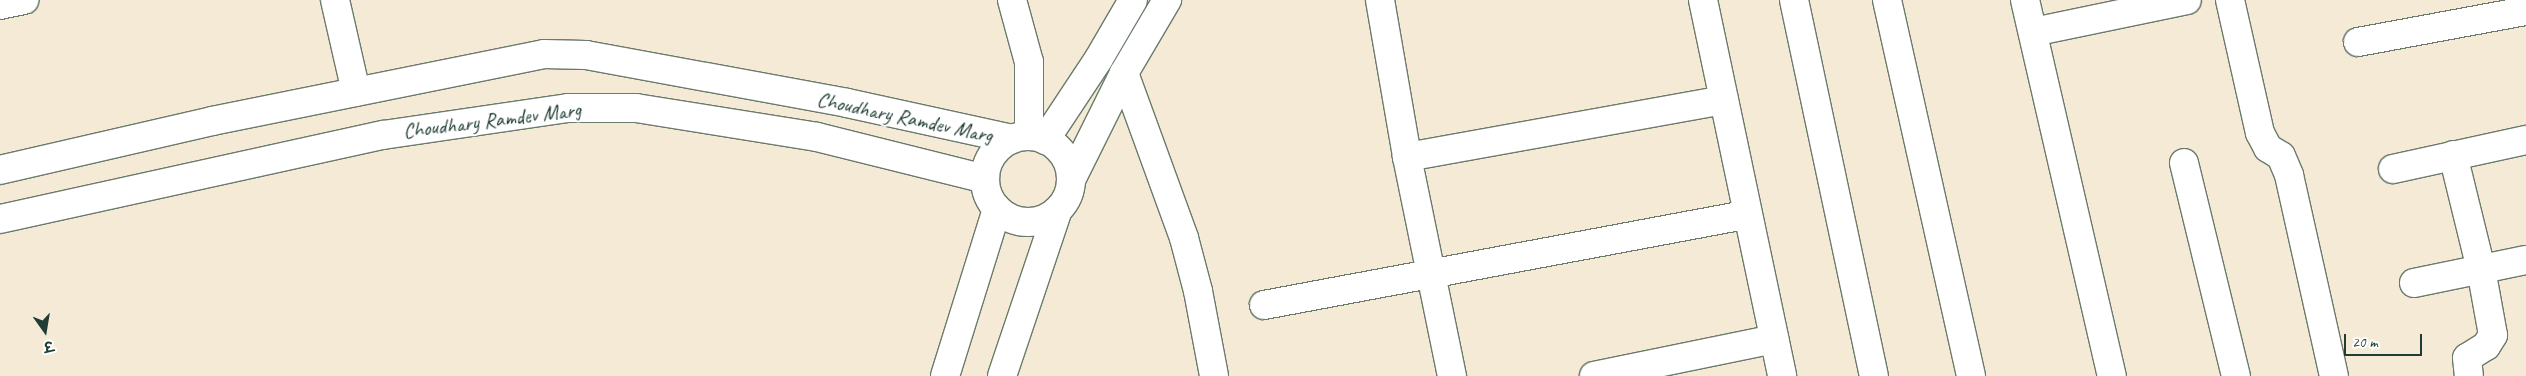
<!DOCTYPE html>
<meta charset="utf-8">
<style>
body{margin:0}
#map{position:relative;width:2526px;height:376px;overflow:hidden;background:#f4ead5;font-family:Caveat,"Playpen Sans Deva",sans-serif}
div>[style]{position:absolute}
.roads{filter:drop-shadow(1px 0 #6a7a6c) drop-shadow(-1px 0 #6a7a6c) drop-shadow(0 1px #6a7a6c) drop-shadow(0 -1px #6a7a6c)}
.minor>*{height:28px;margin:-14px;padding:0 14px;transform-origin:14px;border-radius:14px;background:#fff}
.minor>.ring{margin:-14px;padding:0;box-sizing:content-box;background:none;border:28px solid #fff;border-radius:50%}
span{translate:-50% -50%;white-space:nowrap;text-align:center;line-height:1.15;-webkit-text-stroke:4px #fff;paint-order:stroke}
.street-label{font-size:21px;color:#1f3d34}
.north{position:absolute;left:20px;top:306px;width:50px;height:50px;-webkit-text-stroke:4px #fff;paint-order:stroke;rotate:167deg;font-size:14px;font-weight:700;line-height:20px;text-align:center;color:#1f3d34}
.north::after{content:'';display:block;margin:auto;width:18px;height:22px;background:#1f3d34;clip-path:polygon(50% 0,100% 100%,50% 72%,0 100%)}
.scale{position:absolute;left:2344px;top:334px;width:78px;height:22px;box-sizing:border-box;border:2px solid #1f3d34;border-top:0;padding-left:6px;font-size:15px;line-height:18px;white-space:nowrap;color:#1f3d34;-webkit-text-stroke:4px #fff;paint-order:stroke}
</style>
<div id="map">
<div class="roads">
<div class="minor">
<i style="left:335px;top:0;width:94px;rotate:77.1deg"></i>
<i style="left:1012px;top:0;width:64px;rotate:74.7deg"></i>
<i style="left:1029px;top:62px;width:74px;rotate:90deg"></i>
<i style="left:1380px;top:0;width:159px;rotate:80.2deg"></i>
<i style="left:1407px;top:157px;width:224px;rotate:78.4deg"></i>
<i style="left:1703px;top:0;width:384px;rotate:78.1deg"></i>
<i style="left:1794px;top:0;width:384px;rotate:78deg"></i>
<i style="left:1887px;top:0;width:385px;rotate:77.4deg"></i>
<i style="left:2025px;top:0;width:386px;rotate:77deg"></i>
<i style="left:2230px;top:0;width:136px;rotate:77.3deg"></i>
<i style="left:2260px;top:133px;width:17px;rotate:62deg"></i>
<i style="left:2268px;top:148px;width:15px;rotate:32deg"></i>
<i style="left:2281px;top:156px;width:21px;rotate:67deg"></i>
<i style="left:2289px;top:175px;width:206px;rotate:77.4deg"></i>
<i style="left:0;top:5px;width:25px;rotate:-12deg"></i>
<i style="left:2033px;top:32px;width:157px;rotate:-11.7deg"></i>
<i style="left:2358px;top:42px;width:171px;rotate:-10.5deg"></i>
<i style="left:1124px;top:73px;width:176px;rotate:70deg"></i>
<i style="left:1184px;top:238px;width:55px;rotate:75.2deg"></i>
<i style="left:1198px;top:291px;width:86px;rotate:79.3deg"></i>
<i class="ring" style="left:985px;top:136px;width:58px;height:58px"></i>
<i style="left:1045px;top:140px;width:96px;rotate:-56.5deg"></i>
<i style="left:1098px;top:60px;width:69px;rotate:-59.7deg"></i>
<i style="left:2453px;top:155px;width:117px;rotate:76.2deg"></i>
<i style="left:2481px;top:269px;width:67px;rotate:79.7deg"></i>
<i style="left:2493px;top:335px;width:13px;rotate:122deg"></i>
<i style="left:2486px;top:346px;width:22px;rotate:148deg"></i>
<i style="left:2467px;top:358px;width:18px;rotate:84deg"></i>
<i style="left:1407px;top:157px;width:322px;rotate:-10.2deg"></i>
<i style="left:2184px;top:163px;width:219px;rotate:76.3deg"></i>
<i style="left:2393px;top:169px;width:136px;rotate:-12.3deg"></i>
<i style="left:0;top:170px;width:218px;rotate:-13deg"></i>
<i style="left:212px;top:121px;width:339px;rotate:-11.4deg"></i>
<i style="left:544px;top:54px;width:42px;rotate:1.4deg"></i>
<i style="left:586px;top:55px;width:265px;rotate:10.4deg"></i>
<i style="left:847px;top:103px;width:169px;rotate:12.3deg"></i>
<i style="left:1071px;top:180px;width:119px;rotate:-63.6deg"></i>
<i style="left:1124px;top:73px;width:85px;rotate:-59.5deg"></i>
<i style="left:0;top:219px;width:392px;rotate:-12.4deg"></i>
<i style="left:383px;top:135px;width:187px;rotate:-8.3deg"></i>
<i style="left:568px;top:108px;width:68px"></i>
<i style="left:636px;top:108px;width:183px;rotate:9.1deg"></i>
<i style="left:817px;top:137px;width:173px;rotate:14deg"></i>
<i style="left:2414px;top:283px;width:114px;rotate:-11.6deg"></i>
<i style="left:1264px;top:305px;width:492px;rotate:-10.6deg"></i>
<i style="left:945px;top:376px;width:175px;rotate:-72.7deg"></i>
<i style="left:1002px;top:376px;width:175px;rotate:-71.4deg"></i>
<i style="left:1594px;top:376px;width:184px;rotate:-11.6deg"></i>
</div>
</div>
<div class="street-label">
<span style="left:905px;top:117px;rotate:12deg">Choudhary Ramdev Marg</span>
<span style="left:492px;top:120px;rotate:-7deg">Choudhary Ramdev Marg</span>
</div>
<div class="north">उ</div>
<div class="scale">20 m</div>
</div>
